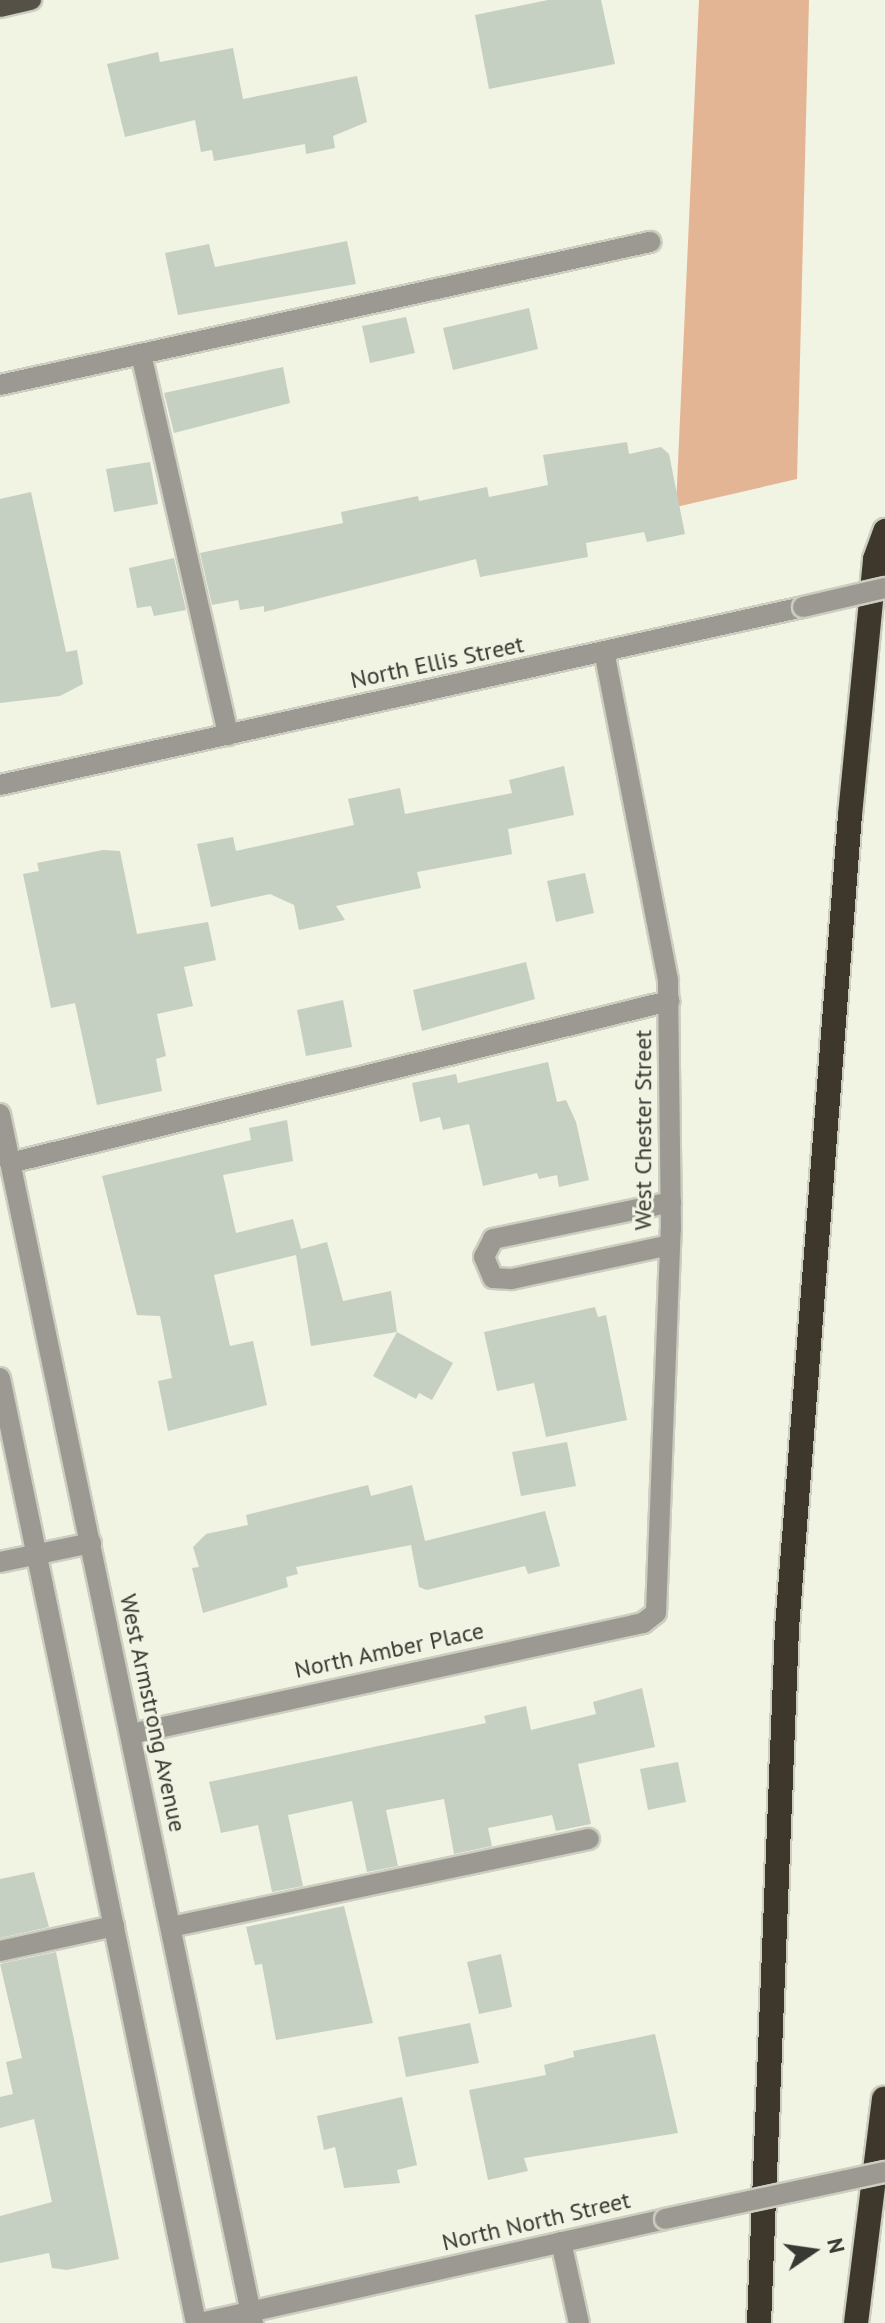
<!DOCTYPE html>
<style>
body{margin:0}
#map{position:relative;width:885px;height:2323px;overflow:hidden;background:#f1f3e3;font-family:"PT Sans",sans-serif}
div>[style]{position:absolute}
.green>*{inset:0;background:#e4b594}
.building>*{inset:0;background:#c5d0c2}
.roads{filter:drop-shadow(2px 0 #cccec0) drop-shadow(-2px 0 #cccec0) drop-shadow(0 2px #cccec0) drop-shadow(0 -2px #cccec0)}
.minor>*{height:20px;margin:-10px;padding:0 10px;transform-origin:10px;border-radius:10px;background:#9c9992}
.major>*{height:20px;margin:-10px;padding:0 10px;transform-origin:10px;border-radius:10px;background:#565146}
.highway>*{height:24px;margin:-12px;padding:0 12px;transform-origin:12px;border-radius:12px;background:#3e382c}
.bridges{filter:drop-shadow(2px 0 #cccec0) drop-shadow(-2px 0 #cccec0) drop-shadow(0 2px #cccec0) drop-shadow(0 -2px #cccec0)}
.minor-bridge>*{height:20px;margin:-10px;padding:0 10px;transform-origin:10px;border-radius:10px;background:#9c9992}
span{translate:-50% -50%;white-space:nowrap;text-align:center;line-height:1.15;-webkit-text-stroke:6px #f1f3e3;paint-order:stroke}
.street-label{font-size:24px;color:#393933}
.north{position:absolute;left:773px;top:2211px;width:80px;height:80px;-webkit-text-stroke:6px #f1f3e3;paint-order:stroke;rotate:77deg;font-size:22px;font-weight:700;line-height:32px;text-align:center;color:#393933}
.north::after{content:'';display:block;margin:auto;width:28px;height:36px;background:#393933;clip-path:polygon(50% 0,100% 100%,50% 72%,0 100%)}
</style>
<div id="map">
<div class="green">
<i style="clip-path:polygon(699px 0,809px 0,797px 479px,676px 507px)"></i>
</div>
<div class="building">
<i style="clip-path:polygon(548px 0,601px 0,615px 64px,489px 89px,475px 15px)"></i>
<i style="clip-path:polygon(233px 48px,243px 99px,357px 76px,367px 122px,333px 136px,335px 148px,306px 154px,305px 144px,214px 161px,212px 150px,201px 152px,195px 120px,125px 137px,107px 64px,158px 52px,160px 62px)"></i>
<i style="clip-path:polygon(347px 241px,356px 284px,178px 315px,165px 253px,209px 244px,215px 267px)"></i>
<i style="clip-path:polygon(529px 308px,538px 349px,453px 370px,443px 328px)"></i>
<i style="clip-path:polygon(406px 317px,415px 353px,370px 363px,362px 326px)"></i>
<i style="clip-path:polygon(283px 367px,290px 403px,174px 433px,164px 393px)"></i>
<i style="clip-path:polygon(627px 442px,629px 454px,661px 447px,669px 454px,685px 534px,647px 542px,644px 532px,586px 543px,588px 557px,480px 577px,476px 559px,264px 612px,264px 606px,240px 610px,238px 600px,212px 605px,200px 553px,343px 523px,341px 512px,418px 496px,419px 501px,487px 487px,489px 497px,548px 485px,543px 455px)"></i>
<i style="clip-path:polygon(150px 462px,158px 504px,114px 512px,106px 469px)"></i>
<i style="clip-path:polygon(31px 492px,66px 652px,77px 650px,83px 684px,60px 696px,0 703px,0 499px)"></i>
<i style="clip-path:polygon(174px 558px,186px 610px,154px 616px,151px 606px,137px 608px,129px 568px)"></i>
<i style="clip-path:polygon(564px 766px,574px 815px,508px 829px,512px 854px,417px 872px,421px 888px,336px 906px,345px 920px,299px 930px,294px 905px,270px 894px,211px 907px,197px 844px,233px 837px,236px 851px,354px 825px,348px 799px,400px 788px,405px 814px,512px 793px,509px 780px)"></i>
<i style="clip-path:polygon(103px 850px,120px 851px,137px 934px,208px 922px,216px 960px,184px 967px,193px 1006px,157px 1014px,166px 1056px,156px 1059px,162px 1091px,97px 1105px,75px 1003px,51px 1008px,23px 874px,39px 871px,37px 863px)"></i>
<i style="clip-path:polygon(585px 873px,594px 913px,556px 922px,547px 881px)"></i>
<i style="clip-path:polygon(526px 962px,535px 999px,422px 1031px,413px 990px)"></i>
<i style="clip-path:polygon(343px 1000px,352px 1047px,306px 1056px,297px 1010px)"></i>
<i style="clip-path:polygon(548px 1062px,557px 1102px,566px 1100px,576px 1122px,589px 1180px,559px 1187px,557px 1175px,539px 1179px,537px 1173px,483px 1186px,469px 1124px,443px 1130px,440px 1117px,420px 1122px,412px 1083px,456px 1074px,458px 1083px)"></i>
<i style="clip-path:polygon(287px 1120px,293px 1161px,223px 1175px,236px 1233px,293px 1219px,301px 1249px,327px 1242px,343px 1301px,391px 1291px,397px 1332px,453px 1363px,432px 1400px,419px 1393px,416px 1399px,373px 1376px,397px 1332px,311px 1346px,296px 1255px,214px 1275px,230px 1346px,253px 1341px,267px 1405px,168px 1431px,158px 1381px,172px 1378px,160px 1316px,137px 1315px,102px 1176px,251px 1140px,249px 1128px)"></i>
<i style="clip-path:polygon(595px 1307px,598px 1317px,606px 1315px,627px 1420px,546px 1437px,534px 1383px,497px 1391px,484px 1332px)"></i>
<i style="clip-path:polygon(567px 1442px,576px 1486px,521px 1496px,512px 1452px)"></i>
<i style="clip-path:polygon(368px 1485px,371px 1496px,412px 1485px,425px 1541px,545px 1511px,560px 1566px,528px 1574px,525px 1566px,427px 1590px,419px 1587px,411px 1545px,296px 1567px,298px 1574px,286px 1577px,288px 1587px,203px 1613px,192px 1568px,199px 1567px,193px 1547px,206px 1534px,248px 1525px,246px 1515px)"></i>
<i style="clip-path:polygon(642px 1688px,655px 1747px,578px 1764px,591px 1824px,556px 1831px,552px 1815px,488px 1828px,492px 1846px,454px 1854px,444px 1799px,386px 1810px,398px 1866px,367px 1872px,352px 1801px,288px 1815px,303px 1886px,272px 1892px,258px 1825px,221px 1833px,209px 1782px,486px 1723px,484px 1716px,526px 1706px,531px 1730px,596px 1714px,593px 1702px)"></i>
<i style="clip-path:polygon(678px 1762px,686px 1802px,648px 1810px,640px 1769px)"></i>
<i style="clip-path:polygon(34px 1872px,49px 1927px,0 1938px,0 1879px)"></i>
<i style="clip-path:polygon(344px 1906px,373px 2023px,276px 2040px,262px 1964px,255px 1965px,246px 1927px)"></i>
<i style="clip-path:polygon(56px 1952px,119px 2259px,67px 2270px,52px 2268px,49px 2253px,0 2263px,0 2216px,52px 2202px,34px 2119px,0 2128px,0 2097px,13px 2094px,6px 2062px,22px 2058px,0 1964px)"></i>
<i style="clip-path:polygon(501px 1954px,512px 2007px,479px 2014px,467px 1962px)"></i>
<i style="clip-path:polygon(470px 2023px,479px 2063px,406px 2077px,398px 2037px)"></i>
<i style="clip-path:polygon(655px 2034px,678px 2133px,524px 2158px,528px 2171px,488px 2180px,469px 2090px,546px 2075px,544px 2065px,574px 2057px,573px 2051px)"></i>
<i style="clip-path:polygon(402px 2097px,417px 2165px,397px 2170px,400px 2183px,344px 2188px,335px 2147px,324px 2150px,317px 2116px)"></i>
</div>
<div class="roads">
<div class="minor">
<i style="left:141px;top:354px;width:391px;rotate:77.1deg"></i>
<i style="left:0;top:385px;width:666px;rotate:-12.41deg"></i>
<i style="left:0;top:785px;width:822px;rotate:-12.5deg"></i>
<i style="left:0;top:1114px;width:1235px;rotate:78.18deg"></i>
<i style="left:10px;top:1163px;width:679px;rotate:-13.81deg"></i>
<i style="left:670px;top:1245px;width:163px;rotate:167.9deg"></i>
<i style="left:511px;top:1279px;width:18px;rotate:-177deg"></i>
<i style="left:493px;top:1278px;width:23px;rotate:-113deg"></i>
<i style="left:484px;top:1257px;width:20px;rotate:-63deg"></i>
<i style="left:493px;top:1239px;width:182px;rotate:-11.7deg"></i>
<i style="left:0;top:1378px;width:965px;rotate:78.28deg"></i>
<i style="left:0;top:1562px;width:93px;rotate:-11.8deg"></i>
<i style="left:131px;top:1734px;width:524px;rotate:-12.23deg"></i>
<i style="left:643px;top:1623px;width:16px;rotate:-38deg"></i>
<i style="left:656px;top:1613px;width:384px;rotate:-87.8deg"></i>
<i style="left:671px;top:1229px;width:249px;rotate:-90.7deg"></i>
<i style="left:668px;top:980px;width:334px;rotate:-101deg"></i>
<i style="left:171px;top:1927px;width:427px;rotate:-11.9deg"></i>
<i style="left:0;top:1951px;width:117px;rotate:-12.4deg"></i>
<i style="left:561px;top:2242px;width:83px;rotate:77.5deg"></i>
<i style="left:200px;top:2323px;width:476px;rotate:-12.6deg"></i>
</div>
<div class="major">
<i style="left:0;top:7px;width:32px;rotate:-13deg"></i>
</div>
<div class="highway">
<i style="left:759px;top:2323px;width:696px;rotate:-87.69deg"></i>
<i style="left:787px;top:1628px;width:815px;rotate:-85.57deg"></i>
<i style="left:850px;top:815px;width:257px;rotate:-84.4deg"></i>
<i style="left:875px;top:559px;width:30px;rotate:-70deg"></i>
<i style="left:856px;top:2323px;width:226px;rotate:-82.9deg"></i>
</div>
</div>
<div class="bridges">
<div class="minor-bridge">
<i style="left:803px;top:607px;width:84px;rotate:-13deg"></i>
<i style="left:665px;top:2219px;width:225px;rotate:-12.1deg"></i>
</div>
</div>
<div class="street-label">
<span style="left:437px;top:662px;rotate:-12deg">North Ellis Street</span>
<span style="left:643px;top:1130px;rotate:-90deg">West Chester Street</span>
<span style="left:389px;top:1650px;rotate:-12deg">North Amber Place</span>
<span style="left:153px;top:1713px;rotate:78deg">West Armstrong Avenue</span>
<span style="left:536px;top:2221px;rotate:-13deg">North North Street</span>
</div>
<div class="north">N</div>
</div>
